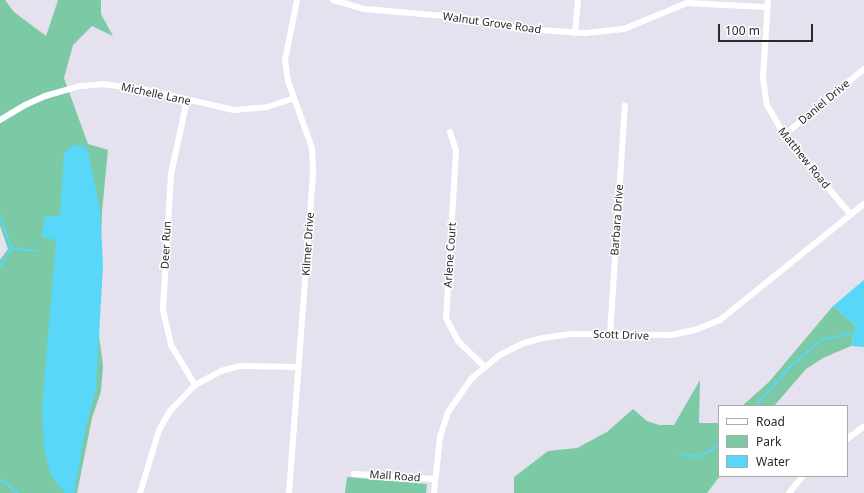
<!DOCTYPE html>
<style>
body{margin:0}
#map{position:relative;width:864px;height:493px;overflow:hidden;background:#e5e1ef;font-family:"Noto Sans",sans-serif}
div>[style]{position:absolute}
.green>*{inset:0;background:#7cc9a6}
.water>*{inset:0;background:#58d7f9}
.stream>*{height:2px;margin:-1px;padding:0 1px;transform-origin:1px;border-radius:1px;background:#58d7f9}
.minor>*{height:6px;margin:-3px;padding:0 3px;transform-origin:3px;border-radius:3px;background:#fff}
span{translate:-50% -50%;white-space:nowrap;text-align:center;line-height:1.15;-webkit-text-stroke:3px #fff;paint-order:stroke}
.street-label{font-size:11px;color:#2b292f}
.legend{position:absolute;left:718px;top:405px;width:130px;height:72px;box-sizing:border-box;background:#fff;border:1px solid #aaa9ac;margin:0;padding:5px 7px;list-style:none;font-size:12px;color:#2b292f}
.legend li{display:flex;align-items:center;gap:8px;height:20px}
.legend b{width:20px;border:1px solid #aaa9ac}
.scale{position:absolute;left:718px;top:24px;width:95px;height:18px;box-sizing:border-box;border:2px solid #2b292f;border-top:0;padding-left:5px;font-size:12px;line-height:14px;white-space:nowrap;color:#2b292f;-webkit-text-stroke:3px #fff;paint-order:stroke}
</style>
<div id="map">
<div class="green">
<i style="clip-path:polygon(0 0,5px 0,14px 12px,46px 36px,58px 0,101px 0,101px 14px,113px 36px,92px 26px,73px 45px,64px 78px,88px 144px,108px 150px,102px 211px,98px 329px,103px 365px,101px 391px,92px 418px,77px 493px,0 493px,0 260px,8px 249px,0 226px)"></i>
<i style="clip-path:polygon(833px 306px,856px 326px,851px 346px,823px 358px,806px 369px,774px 406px,742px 406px,769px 382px)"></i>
<i style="clip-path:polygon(700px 380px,699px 423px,719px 423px,720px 476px,707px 493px,514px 493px,514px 477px,548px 451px,577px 448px,607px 432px,633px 409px,647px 421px,659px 425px,674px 425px)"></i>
<i style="clip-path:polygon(347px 477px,427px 484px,426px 493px,345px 493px)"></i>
</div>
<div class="water">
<i style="clip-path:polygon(73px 145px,85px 146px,88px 151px,100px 210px,103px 265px,96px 390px,86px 426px,74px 493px,65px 493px,51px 475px,44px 449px,42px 405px,56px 240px,42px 237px,45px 216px,60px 216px,64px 153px)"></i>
<i style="clip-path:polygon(864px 280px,864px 347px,851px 346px,856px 326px,833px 306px)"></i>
</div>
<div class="stream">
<i style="left:0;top:216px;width:34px;rotate:71deg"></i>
<i style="left:11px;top:248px;width:22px;rotate:120deg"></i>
<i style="left:11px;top:248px;width:25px;rotate:7deg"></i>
<i style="left:755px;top:406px;width:52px;rotate:-48.1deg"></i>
<i style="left:790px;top:367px;width:41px;rotate:-41.1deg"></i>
<i style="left:821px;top:340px;width:35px;rotate:-13deg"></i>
<i style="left:680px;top:454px;width:18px;rotate:9deg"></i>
<i style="left:698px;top:457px;width:24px;rotate:-28deg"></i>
<i style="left:0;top:479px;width:22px;rotate:39deg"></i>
</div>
<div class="minor">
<i style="left:333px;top:0;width:33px;rotate:16deg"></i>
<i style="left:365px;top:9px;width:91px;rotate:5deg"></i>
<i style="left:456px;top:17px;width:69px;rotate:10deg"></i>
<i style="left:524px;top:29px;width:61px;rotate:3.8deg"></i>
<i style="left:585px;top:33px;width:39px;rotate:-6deg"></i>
<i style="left:624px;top:29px;width:68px;rotate:-22.4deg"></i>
<i style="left:687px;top:3px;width:80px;rotate:2.9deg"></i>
<i style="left:768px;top:0;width:78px;rotate:93.7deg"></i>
<i style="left:763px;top:78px;width:27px;rotate:82deg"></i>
<i style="left:767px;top:105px;width:34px;rotate:60deg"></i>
<i style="left:784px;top:135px;width:104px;rotate:50.1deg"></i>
<i style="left:575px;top:33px;width:33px;rotate:-85deg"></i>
<i style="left:187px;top:100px;width:76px;rotate:102.2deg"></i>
<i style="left:171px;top:174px;width:136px;rotate:93.4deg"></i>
<i style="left:163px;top:310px;width:36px;rotate:77deg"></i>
<i style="left:171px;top:345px;width:47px;rotate:59deg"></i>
<i style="left:0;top:120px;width:29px;rotate:-31deg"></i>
<i style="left:25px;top:105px;width:22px;rotate:-24deg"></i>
<i style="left:45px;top:96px;width:37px;rotate:-16deg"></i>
<i style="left:81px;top:86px;width:21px;rotate:-5deg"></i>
<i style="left:102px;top:84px;width:40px;rotate:7.1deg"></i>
<i style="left:142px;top:89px;width:94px;rotate:12.9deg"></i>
<i style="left:234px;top:110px;width:33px;rotate:-5deg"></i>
<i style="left:267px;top:107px;width:28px;rotate:-18deg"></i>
<i style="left:450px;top:132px;width:20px;rotate:72deg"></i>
<i style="left:456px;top:151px;width:167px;rotate:93.4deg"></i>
<i style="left:446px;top:318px;width:27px;rotate:62deg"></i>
<i style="left:459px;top:342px;width:35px;rotate:44deg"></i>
<i style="left:784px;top:135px;width:104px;rotate:-39.5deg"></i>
<i style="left:610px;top:335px;width:230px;rotate:-86.3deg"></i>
<i style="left:847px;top:439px;width:21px;rotate:-37deg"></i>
<i style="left:354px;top:474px;width:81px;rotate:3.5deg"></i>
<i style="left:140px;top:493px;width:66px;rotate:-73.2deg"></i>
<i style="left:159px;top:430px;width:22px;rotate:-60deg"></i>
<i style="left:170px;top:411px;width:36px;rotate:-46deg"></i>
<i style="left:195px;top:385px;width:30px;rotate:-28deg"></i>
<i style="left:221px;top:371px;width:20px;rotate:-15deg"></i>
<i style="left:240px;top:366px;width:59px;rotate:1deg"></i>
<i style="left:289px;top:493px;width:322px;rotate:-85.7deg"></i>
<i style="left:313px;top:172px;width:24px;rotate:-92deg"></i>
<i style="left:312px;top:148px;width:71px;rotate:-109.7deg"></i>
<i style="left:288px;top:81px;width:21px;rotate:-98deg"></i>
<i style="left:285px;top:60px;width:61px;rotate:-78.7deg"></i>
<i style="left:434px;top:493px;width:56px;rotate:-83.9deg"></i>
<i style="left:440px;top:437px;width:26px;rotate:-72deg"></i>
<i style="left:448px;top:412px;width:40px;rotate:-55.1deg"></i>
<i style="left:471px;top:379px;width:35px;rotate:-40deg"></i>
<i style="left:498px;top:356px;width:29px;rotate:-27deg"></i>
<i style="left:524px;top:343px;width:20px;rotate:-15deg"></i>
<i style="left:543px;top:338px;width:30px;rotate:-8deg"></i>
<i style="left:573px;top:334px;width:98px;rotate:0.6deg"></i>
<i style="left:671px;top:335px;width:25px;rotate:-12deg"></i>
<i style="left:695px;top:330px;width:27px;rotate:-22deg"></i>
<i style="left:720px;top:320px;width:185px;rotate:-38.9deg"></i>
<i style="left:789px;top:493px;width:22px;rotate:-51deg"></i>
</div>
<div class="street-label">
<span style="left:492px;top:23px;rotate:8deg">Walnut Grove Road</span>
<span style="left:156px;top:94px;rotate:12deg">Michelle Lane</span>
<span style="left:824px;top:102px;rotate:-40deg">Daniel Drive</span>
<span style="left:804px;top:158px;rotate:51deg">Matthew Road</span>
<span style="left:617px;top:220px;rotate:-86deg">Barbara Drive</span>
<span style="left:308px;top:244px;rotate:-86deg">Kilmer Drive</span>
<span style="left:166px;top:245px;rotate:-87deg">Deer Run</span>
<span style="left:450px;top:255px;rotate:-86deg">Arlene Court</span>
<span style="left:621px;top:335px;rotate:2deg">Scott Drive</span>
<span style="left:395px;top:476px;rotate:4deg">Mall Road</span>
</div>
<ul class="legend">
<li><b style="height:5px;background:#fff"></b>Road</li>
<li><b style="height:11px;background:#7cc9a6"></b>Park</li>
<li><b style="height:11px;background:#58d7f9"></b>Water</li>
</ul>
<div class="scale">100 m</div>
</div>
